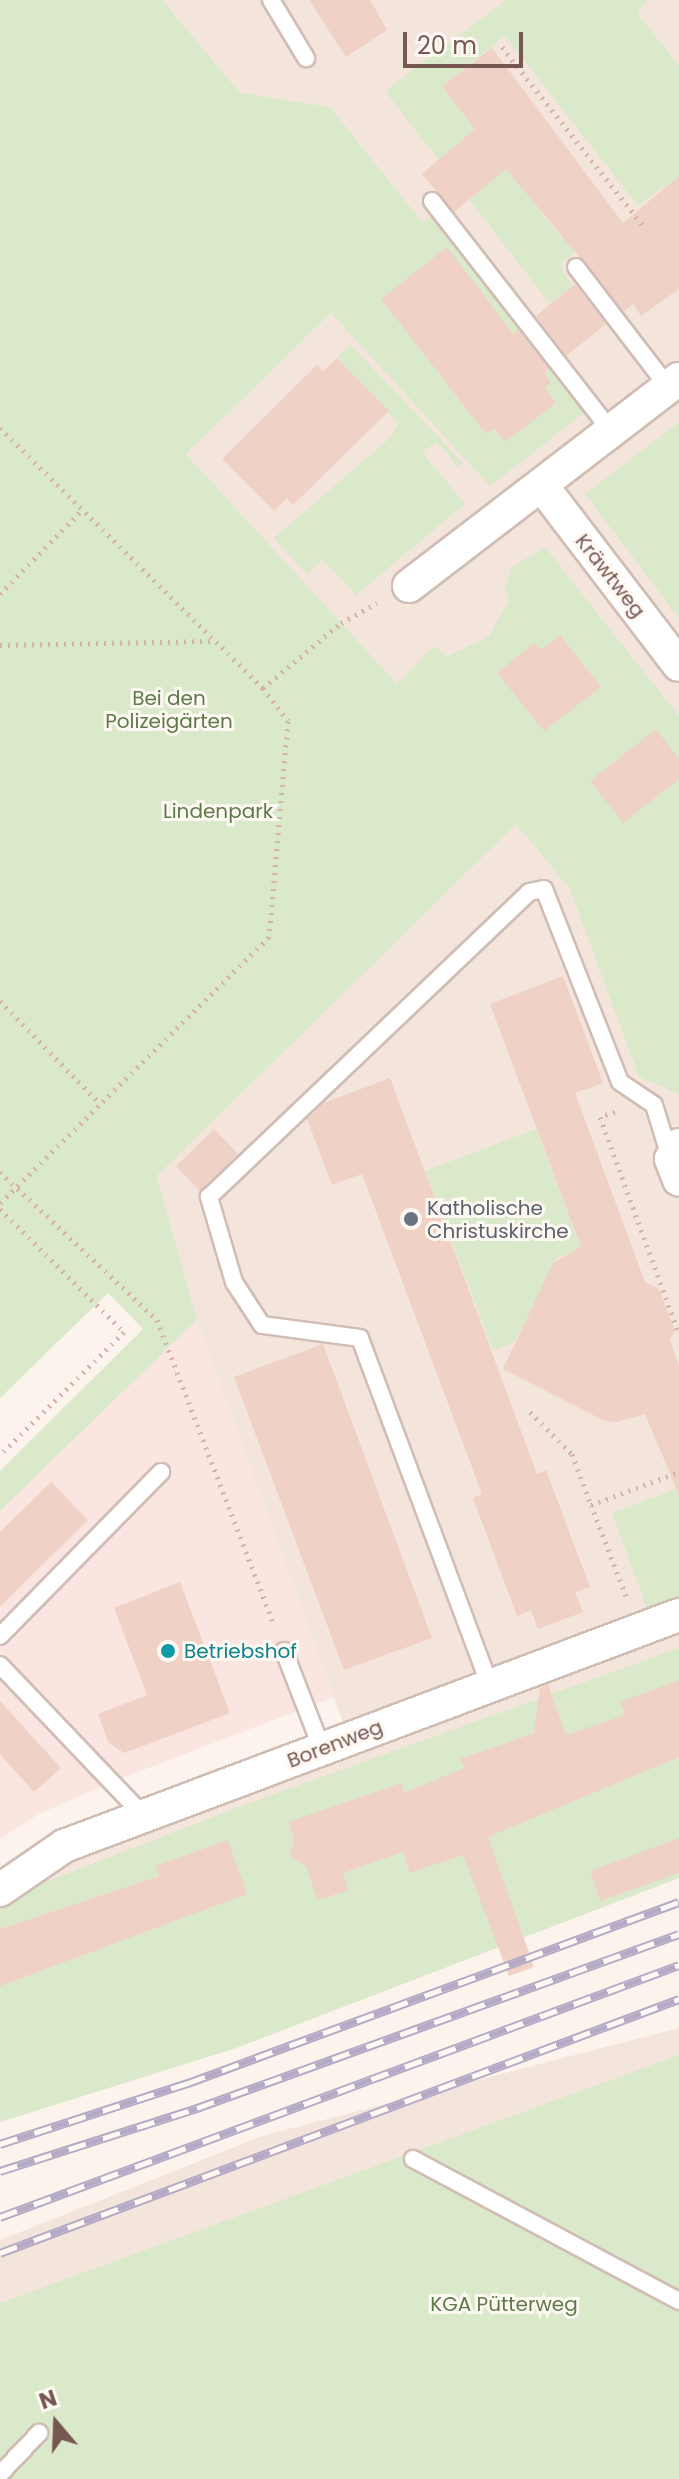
<!DOCTYPE html>
<meta charset="utf-8">
<style>
body{margin:0}
#map{position:relative;width:679px;height:2479px;overflow:hidden;background:#fcf4ec;font-family:Poppins,sans-serif}
div>[style]{position:absolute}
.residential>*{inset:0;background:#f3e5db}
.commercial>*{inset:0;background:#fbe5e1}
.green>*{inset:0;background:#dbe9cb}
.building>*{inset:0;background:#efd1c6}
.path>*{height:5px;margin-top:-2.5px;transform-origin:0;background:repeating-linear-gradient(90deg,#d5b3a8 0 2px,transparent 0 8px)}
.roads{filter:drop-shadow(2px 0 #d0bdb4) drop-shadow(-2px 0 #d0bdb4) drop-shadow(0 2px #d0bdb4) drop-shadow(0 -2px #d0bdb4)}
.lane>*{height:16px;margin:-8px;padding:0 8px;transform-origin:8px;border-radius:8px;background:#fff}
.street>*{height:32px;margin:-16px;padding:0 16px;transform-origin:16px;border-radius:16px;background:#fff}
.rail>*{height:9px;margin-top:-4.5px;transform-origin:0;background:repeating-linear-gradient(90deg,#fef8f3 0 18px,#b5aac6 0 36px);box-sizing:border-box;border-block:2px solid #b5aac6}
.dots>*{width:22px;height:22px;translate:-50% -50%;box-sizing:border-box;border:4px solid #fef8f3;border-radius:50%}
span{translate:-50% -50%;white-space:nowrap;text-align:center;line-height:1.15;-webkit-text-stroke:6px #fef8f3;paint-order:stroke}
.street-label{font-size:20px;color:#765850}
.park-label{font-size:20px;color:#5e7a49}
.worship-label{font-size:20px;color:#5b616d}
.left{translate:0 -50%;text-align:left}
.culture-label{font-size:20px;color:#0d838f}
.north{position:absolute;left:16px;top:2383px;width:80px;height:80px;-webkit-text-stroke:6px #fef8f3;paint-order:stroke;rotate:341deg;font-size:22px;font-weight:700;line-height:32px;text-align:center;color:#765850}
.north::after{content:'';display:block;margin:auto;width:28px;height:36px;background:#765850;clip-path:polygon(50% 0,100% 100%,50% 72%,0 100%)}
.scale{position:absolute;left:403px;top:32px;width:120px;height:36px;box-sizing:border-box;border:4px solid #765850;border-top:0;padding-left:10px;font-size:24px;line-height:28px;white-space:nowrap;color:#765850;-webkit-text-stroke:6px #fef8f3;paint-order:stroke}
</style>
<div id="map">
<div class="residential">
<i style="clip-path:polygon(161px 0,679px 0,679px 1878px,236px 2048px,0 2122px,0 1890px,349px 1739px,197px 1320px,157px 1176px,501px 835px,459px 753px,186px 454px,423px 224px,240px 94px)"></i>
<i style="clip-path:polygon(679px 2028px,679px 2479px,0 2479px,0 2240px,265px 2135px)"></i>
</div>
<div class="commercial">
<i style="clip-path:polygon(197px 1320px,334px 1697px,112px 1782px,41px 1813px,0 1839px,0 1511px)"></i>
</div>
<div class="green">
<i style="clip-path:polygon(0 0,162px 0,240px 93px,330px 107px,423px 223px,432px 216px,585px 412px,490px 486px,331px 313px,186px 454px,397px 684px,434px 646px,448px 656px,488px 637px,509px 601px,505px 587px,512px 567px,545px 547px,679px 716px,679px 1094px,639px 1077px,570px 889px,516px 824px,157px 1176px,197px 1320px,0 1511px,0 1471px,143px 1329px,108px 1293px,0 1398px)"></i>
<i style="clip-path:polygon(506px 0,648px 0,637px 13px,679px 66px,679px 176px,638px 206px,505px 36px,442px 86px,561px 238px,568px 233px,580px 248px,560px 264px,572px 286px,550px 304px,385px 91px)"></i>
<i style="clip-path:polygon(350px 344px,463px 463px,458px 467px,437px 442px,422px 452px,465px 504px,356px 595px,322px 560px,307px 574px,274px 538px,391px 437px,398px 423px,337px 358px)"></i>
<i style="clip-path:polygon(679px 422px,679px 618px,585px 494px)"></i>
<i style="clip-path:polygon(536px 1129px,584px 1256px,558px 1256px,515px 1342px,493px 1351px,425px 1171px)"></i>
<i style="clip-path:polygon(679px 1488px,679px 1599px,648px 1611px,612px 1513px)"></i>
<i style="clip-path:polygon(679px 1648px,679px 1878px,236px 2048px,0 2122px,0 1909px,38px 1885px,244px 1805px)"></i>
<i style="clip-path:polygon(679px 2055px,679px 2479px,0 2479px,0 2303px)"></i>
</div>
<div class="building">
<i style="clip-path:polygon(309px 0,370px 0,387px 30px,346px 57px)"></i>
<i style="clip-path:polygon(492px 48px,623px 223px,679px 176px,679px 289px,641px 316px,633px 304px,624px 311px,506px 169px,454px 212px,422px 174px,475px 129px,442px 86px)"></i>
<i style="clip-path:polygon(447px 247px,513px 334px,518px 330px,549px 369px,544px 373px,551px 382px,545px 388px,556px 403px,505px 442px,494px 428px,486px 434px,381px 299px)"></i>
<i style="clip-path:polygon(575px 284px,606px 324px,566px 356px,536px 316px)"></i>
<i style="clip-path:polygon(337px 358px,389px 411px,293px 505px,287px 498px,274px 511px,222px 459px,317px 365px,323px 371px)"></i>
<i style="clip-path:polygon(560px 635px,601px 687px,544px 731px,497px 673px,534px 643px,541px 650px)"></i>
<i style="clip-path:polygon(656px 729px,679px 759px,679px 779px,623px 823px,590px 781px)"></i>
<i style="clip-path:polygon(563px 976px,603px 1083px,575px 1093px,645px 1282px,659px 1289px,675px 1331px,670px 1340px,679px 1366px,679px 1495px,645px 1414px,616px 1422px,603px 1420px,503px 1369px,553px 1263px,581px 1247px,490px 1004px)"></i>
<i style="clip-path:polygon(390px 1078px,537px 1474px,546px 1470px,590px 1587px,575px 1592px,583px 1612px,538px 1629px,531px 1610px,517px 1616px,473px 1498px,482px 1494px,362px 1174px,332px 1185px,307px 1119px,324px 1103px)"></i>
<i style="clip-path:polygon(214px 1129px,238px 1154px,200px 1191px,176px 1166px)"></i>
<i style="clip-path:polygon(323px 1344px,432px 1638px,344px 1670px,234px 1377px)"></i>
<i style="clip-path:polygon(51px 1482px,88px 1520px,0 1607px,0 1532px)"></i>
<i style="clip-path:polygon(180px 1582px,230px 1713px,124px 1753px,108px 1742px,98px 1714px,147px 1695px,114px 1608px)"></i>
<i style="clip-path:polygon(679px 1680px,679px 1757px,488px 1837px,534px 1967px,509px 1976px,463px 1855px,410px 1873px,403px 1852px,343px 1873px,349px 1890px,318px 1900px,306px 1866px,290px 1856px,294px 1839px,288px 1822px,401px 1783px,404px 1793px,464px 1768px,460px 1759px,534px 1733px,540px 1688px,548px 1684px,566px 1735px,625px 1715px,620px 1702px)"></i>
<i style="clip-path:polygon(0 1701px,61px 1768px,34px 1792px,0 1754px)"></i>
<i style="clip-path:polygon(679px 1838px,679px 1873px,600px 1901px,590px 1871px)"></i>
<i style="clip-path:polygon(228px 1840px,247px 1894px,0 1986px,0 1929px,159px 1876px,155px 1866px)"></i>
</div>
<div class="path">
<i style="left:502px;top:47px;width:226px;rotate:51.7deg"></i>
<i style="left:0;top:428px;width:370px;rotate:44.7deg"></i>
<i style="left:263px;top:688px;width:41px;rotate:52.9deg"></i>
<i style="left:288px;top:721px;width:217px;rotate:95deg"></i>
<i style="left:269px;top:937px;width:378px;rotate:135.3deg"></i>
<i style="left:0;top:594px;width:116px;rotate:-45.7deg"></i>
<i style="left:0;top:645px;width:213px;rotate:-1.1deg"></i>
<i style="left:263px;top:688px;width:102px;rotate:-39.8deg"></i>
<i style="left:341px;top:623px;width:41px;rotate:-29.1deg"></i>
<i style="left:0;top:1001px;width:144px;rotate:45.8deg"></i>
<i style="left:615px;top:1112px;width:16px;rotate:162deg"></i>
<i style="left:600px;top:1117px;width:231px;rotate:70deg"></i>
<i style="left:0;top:1172px;width:216px;rotate:43.3deg"></i>
<i style="left:157px;top:1320px;width:327px;rotate:69deg"></i>
<i style="left:0;top:1209px;width:175px;rotate:44.8deg"></i>
<i style="left:124px;top:1332px;width:175px;rotate:135.2deg"></i>
<i style="left:530px;top:1412px;width:59px;rotate:45deg"></i>
<i style="left:572px;top:1454px;width:54px;rotate:69.6deg"></i>
<i style="left:626px;top:1596px;width:97px;rotate:-111deg"></i>
<i style="left:591px;top:1505px;width:94px;rotate:-20.6deg"></i>
</div>
<div class="roads">
<div class="lane">
<i style="left:271px;top:0;width:68px;rotate:58.9deg"></i>
<i style="left:432px;top:201px;width:293px;rotate:52.1deg"></i>
<i style="left:576px;top:267px;width:151px;rotate:52.5deg"></i>
<i style="left:0;top:1636px;width:230px;rotate:-45.5deg"></i>
<i style="left:284px;top:1651px;width:105px;rotate:68.8deg"></i>
<i style="left:0;top:1665px;width:209px;rotate:46.4deg"></i>
<i style="left:490px;top:1686px;width:371px;rotate:-110.5deg"></i>
<i style="left:360px;top:1338px;width:99px;rotate:-172.4deg"></i>
<i style="left:262px;top:1325px;width:51px;rotate:-123.1deg"></i>
<i style="left:234px;top:1282px;width:89px;rotate:-106.4deg"></i>
<i style="left:209px;top:1197px;width:442px;rotate:-43.6deg"></i>
<i style="left:529px;top:892px;width:15px;rotate:-11deg"></i>
<i style="left:544px;top:889px;width:207px;rotate:68.5deg"></i>
<i style="left:620px;top:1082px;width:41px;rotate:34.1deg"></i>
<i style="left:654px;top:1105px;width:54px;rotate:72.9deg"></i>
<i style="left:413px;top:2159px;width:302px;rotate:28.1deg"></i>
<i style="left:0;top:2474px;width:57px;rotate:-46.4deg"></i>
</div>
<div class="street">
<i style="left:542px;top:486px;width:225px;rotate:52.6deg"></i>
<i style="left:409px;top:586px;width:340px;rotate:-37.5deg"></i>
<i style="left:679px;top:1145px;width:16px;rotate:120deg"></i>
<i style="left:671px;top:1159px;width:22px;rotate:69deg"></i>
<i style="left:0;top:1890px;width:78px;rotate:-34.5deg"></i>
<i style="left:64px;top:1846px;width:657px;rotate:-20.59deg"></i>
</div>
</div>
<div class="rail">
<i style="left:0;top:2144px;width:198px;rotate:-18deg"></i>
<i style="left:188px;top:2083px;width:523px;rotate:-20.24deg"></i>
<i style="left:0;top:2171px;width:207px;rotate:-17.7deg"></i>
<i style="left:197px;top:2108px;width:512px;rotate:-19.85deg"></i>
<i style="left:0;top:2217px;width:724px;rotate:-20.36deg"></i>
<i style="left:0;top:2253px;width:725px;rotate:-20.51deg"></i>
</div>
<div class="dots">
<i style="left:411px;top:1219px;background:#6b7280"></i>
<i style="left:168px;top:1651px;background:#0f9aa8"></i>
</div>
<div class="street-label">
<span style="left:610px;top:576px;rotate:52deg">Kräwtweg</span>
<span style="left:335px;top:1744px;rotate:-21deg">Borenweg</span>
</div>
<div class="park-label">
<span style="left:169px;top:710px">Bei den<br>Polizeigärten</span>
<span style="left:218px;top:811px">Lindenpark</span>
<span style="left:504px;top:2304px">KGA Pütterweg</span>
</div>
<div class="worship-label">
<span class="left" style="left:427px;top:1220px">Katholische<br>Christuskirche</span>
</div>
<div class="culture-label">
<span class="left" style="left:184px;top:1651px">Betriebshof</span>
</div>
<div class="north">N</div>
<div class="scale">20 m</div>
</div>
